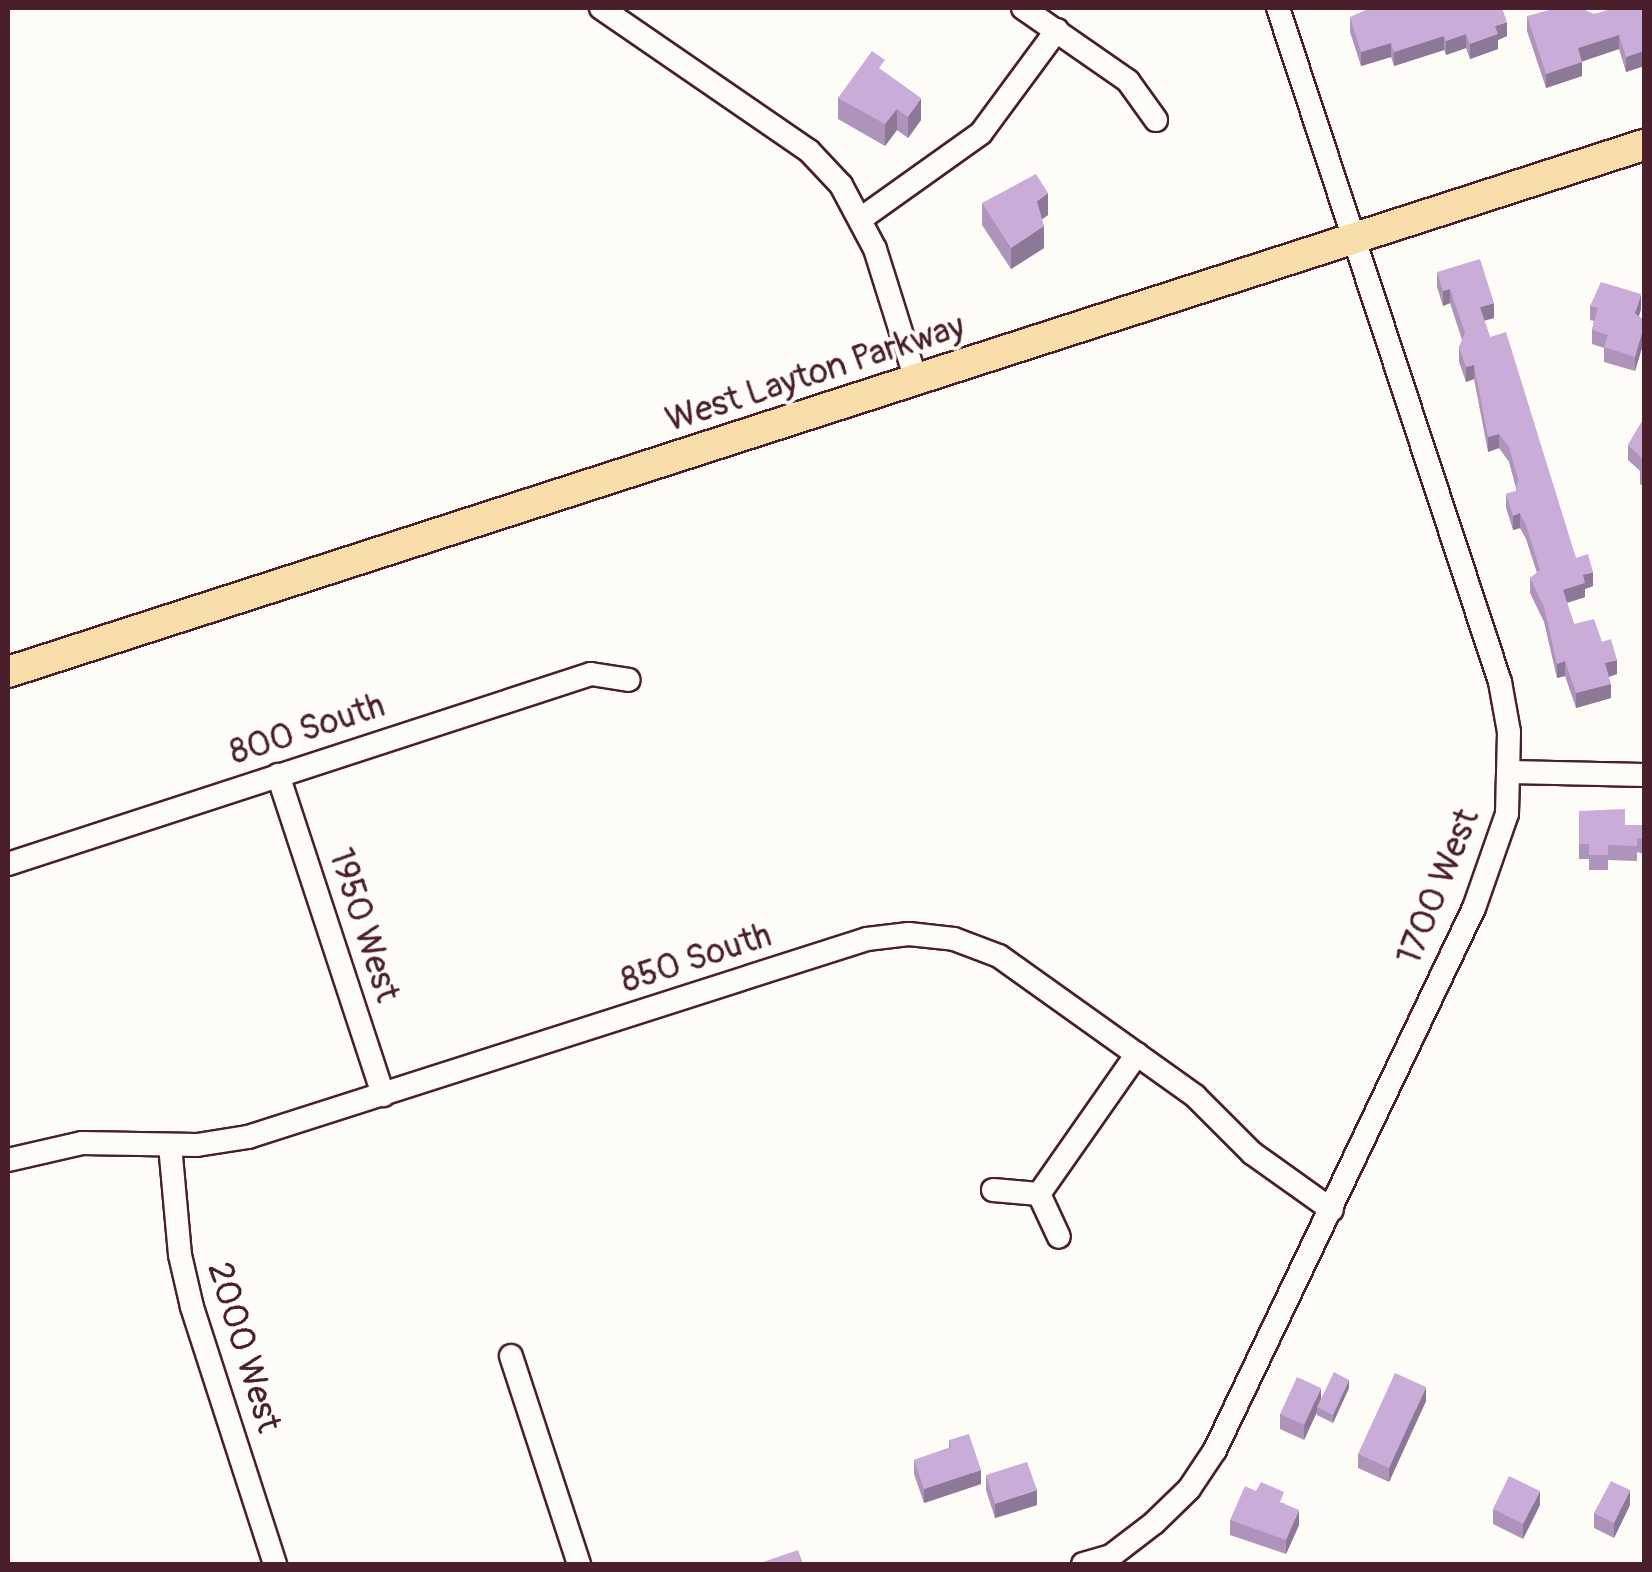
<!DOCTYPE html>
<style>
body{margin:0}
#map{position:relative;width:1652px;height:1572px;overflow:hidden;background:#fdfcf7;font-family:Pangolin,sans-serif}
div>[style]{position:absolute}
.roads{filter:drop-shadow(2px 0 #4a1f2b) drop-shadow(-2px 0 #4a1f2b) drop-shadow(0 2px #4a1f2b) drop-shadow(0 -2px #4a1f2b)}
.minor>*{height:22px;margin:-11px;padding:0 11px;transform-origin:11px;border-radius:11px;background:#fdfcf7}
.major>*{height:30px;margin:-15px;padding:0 15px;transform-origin:15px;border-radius:15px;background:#f9deab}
.wall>*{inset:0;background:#ae94ba}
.shaded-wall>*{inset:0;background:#8d7897}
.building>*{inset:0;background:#caacd8}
span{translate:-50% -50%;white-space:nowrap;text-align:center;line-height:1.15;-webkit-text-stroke:8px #fdfcf7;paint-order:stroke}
.street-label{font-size:35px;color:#4a1f2b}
.frame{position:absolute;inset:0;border:10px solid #4a1f2b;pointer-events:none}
</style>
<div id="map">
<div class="roads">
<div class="minor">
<i style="left:601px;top:8px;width:252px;rotate:34.5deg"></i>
<i style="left:809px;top:151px;width:47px;rotate:46.7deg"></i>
<i style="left:841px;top:185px;width:72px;rotate:62deg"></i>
<i style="left:875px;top:249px;width:137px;rotate:72.6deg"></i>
<i style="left:1023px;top:8px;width:128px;rotate:34.8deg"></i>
<i style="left:1128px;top:81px;width:48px;rotate:54.3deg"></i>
<i style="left:862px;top:218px;width:146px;rotate:-35.5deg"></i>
<i style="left:981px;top:133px;width:128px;rotate:-53.6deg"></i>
<i style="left:1511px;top:772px;width:133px;rotate:1.3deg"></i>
<i style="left:278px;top:775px;width:337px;rotate:71.8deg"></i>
<i style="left:8px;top:864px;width:613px;rotate:-18.05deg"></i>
<i style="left:591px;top:674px;width:38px;rotate:9deg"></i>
<i style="left:170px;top:1145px;width:110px;rotate:84.8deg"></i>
<i style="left:180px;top:1255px;width:53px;rotate:77deg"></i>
<i style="left:192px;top:1307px;width:270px;rotate:72.1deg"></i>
<i style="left:8px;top:1160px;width:76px;rotate:-12.9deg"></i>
<i style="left:82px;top:1143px;width:115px;rotate:1deg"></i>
<i style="left:197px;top:1145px;width:52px;rotate:-8.9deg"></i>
<i style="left:248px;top:1137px;width:650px;rotate:-17.74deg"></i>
<i style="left:867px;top:939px;width:42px;rotate:-6.8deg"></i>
<i style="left:909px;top:934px;width:45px;rotate:6.3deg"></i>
<i style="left:954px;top:939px;width:48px;rotate:20.7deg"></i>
<i style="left:999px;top:956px;width:241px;rotate:35.5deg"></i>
<i style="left:1195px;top:1096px;width:81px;rotate:45deg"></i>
<i style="left:1252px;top:1153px;width:98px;rotate:35.5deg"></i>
<i style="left:993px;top:1190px;width:46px;rotate:5deg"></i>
<i style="left:1039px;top:1194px;width:47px;rotate:65.1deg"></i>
<i style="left:1039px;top:1194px;width:171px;rotate:-55deg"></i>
<i style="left:511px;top:1356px;width:219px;rotate:71.9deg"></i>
<i style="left:1083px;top:1564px;width:29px;rotate:-16deg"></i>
<i style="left:1111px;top:1556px;width:54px;rotate:-37.5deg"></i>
<i style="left:1154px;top:1523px;width:49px;rotate:-44.2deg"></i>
<i style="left:1189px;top:1489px;width:47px;rotate:-56.3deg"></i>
<i style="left:1215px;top:1450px;width:601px;rotate:-64.46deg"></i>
<i style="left:1474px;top:908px;width:100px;rotate:-70.7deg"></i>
<i style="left:1507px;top:814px;width:82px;rotate:-88.6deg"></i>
<i style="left:1509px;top:732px;width:51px;rotate:-100.2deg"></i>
<i style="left:1500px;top:682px;width:710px;rotate:-108.23deg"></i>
</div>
<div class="major">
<i style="left:8px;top:672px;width:1719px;rotate:-17.86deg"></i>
</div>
</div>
<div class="wall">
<i style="clip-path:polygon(1644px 8px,1644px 66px,1626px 72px,1619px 49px,1582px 61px,1582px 76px,1546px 88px,1527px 31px,1527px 16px,1594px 14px)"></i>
<i style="clip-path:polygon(1350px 17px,1507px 36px,1498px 40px,1498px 49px,1470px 59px,1466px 48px,1446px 55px,1444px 50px,1394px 66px,1391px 57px,1361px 66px,1350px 32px)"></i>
<i style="clip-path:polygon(885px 73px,921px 120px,908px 138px,897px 130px,885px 146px,838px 119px,838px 98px)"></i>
<i style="clip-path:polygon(982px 203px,1048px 215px,1042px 219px,1044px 248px,1011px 269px,982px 225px)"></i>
<i style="clip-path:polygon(1437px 272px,1494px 318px,1484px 320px,1490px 337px,1576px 558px,1593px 586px,1585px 589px,1585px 597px,1567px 603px,1574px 624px,1602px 642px,1617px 674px,1609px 677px,1611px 698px,1576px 708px,1565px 676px,1557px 678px,1544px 622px,1530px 593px,1530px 578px,1537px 573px,1526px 539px,1520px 528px,1513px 530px,1506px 508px,1506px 494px,1516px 491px,1516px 488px,1509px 462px,1499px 448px,1488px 452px,1474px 379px,1466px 382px,1459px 362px,1459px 347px,1462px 340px,1450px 303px,1443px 306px,1437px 287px)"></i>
<i style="clip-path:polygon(1590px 306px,1641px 309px,1639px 316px,1644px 321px,1644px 341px,1635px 371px,1604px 362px,1604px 348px,1592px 344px,1592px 330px,1594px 321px,1590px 320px)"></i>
<i style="clip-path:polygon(1644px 418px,1644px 487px,1640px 484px,1640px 471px,1628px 460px,1628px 445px)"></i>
<i style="clip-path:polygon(1579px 811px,1625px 825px,1644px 825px,1644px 854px,1637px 852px,1637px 861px,1608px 860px,1608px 870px,1589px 870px,1589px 859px,1579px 859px)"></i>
<i style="clip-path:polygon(1349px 1388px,1333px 1423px,1317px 1415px,1317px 1412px,1304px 1440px,1280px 1429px,1280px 1414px)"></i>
<i style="clip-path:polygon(1426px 1401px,1389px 1482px,1358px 1468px,1358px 1454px)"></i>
<i style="clip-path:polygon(949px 1440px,981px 1484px,924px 1503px,914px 1474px,914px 1460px,949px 1448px)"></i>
<i style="clip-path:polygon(986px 1475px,1037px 1505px,995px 1518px,986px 1490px)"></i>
<i style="clip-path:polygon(1284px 1503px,1299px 1525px,1286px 1554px,1230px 1535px,1230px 1520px)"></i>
<i style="clip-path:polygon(1540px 1505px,1523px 1539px,1493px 1524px,1493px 1509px)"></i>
<i style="clip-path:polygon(1630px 1505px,1614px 1538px,1594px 1528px,1594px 1513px)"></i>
</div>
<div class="shaded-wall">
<i style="clip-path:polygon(1507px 22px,1507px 36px,1498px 40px,1498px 49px,1470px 59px,1470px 44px,1495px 26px)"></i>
<i style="clip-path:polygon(1466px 34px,1466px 48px,1446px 55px,1446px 41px)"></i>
<i style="clip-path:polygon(1619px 35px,1619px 49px,1578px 63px,1578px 48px)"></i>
<i style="clip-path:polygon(1444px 36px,1444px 50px,1394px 66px,1394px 52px)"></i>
<i style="clip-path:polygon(1391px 43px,1391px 57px,1361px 66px,1361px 52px)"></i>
<i style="clip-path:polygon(1644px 51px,1644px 66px,1626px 72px,1626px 57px)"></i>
<i style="clip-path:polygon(1582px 62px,1582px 76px,1546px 88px,1546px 74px)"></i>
<i style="clip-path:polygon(921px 98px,921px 120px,908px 138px,908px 117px)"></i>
<i style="clip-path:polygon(897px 109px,897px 130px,885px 146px,885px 124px)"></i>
<i style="clip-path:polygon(1048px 193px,1048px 215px,1037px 223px,1037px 201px)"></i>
<i style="clip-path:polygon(1044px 226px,1044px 248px,1011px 269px,1011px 248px)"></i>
<i style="clip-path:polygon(1450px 289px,1450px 303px,1443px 306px,1443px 291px)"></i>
<i style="clip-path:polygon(1641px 294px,1641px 309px,1635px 328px,1635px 313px)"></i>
<i style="clip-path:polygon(1494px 303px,1494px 318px,1480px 322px,1480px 307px)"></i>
<i style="clip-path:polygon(1644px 326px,1644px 341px,1635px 371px,1635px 357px)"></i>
<i style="clip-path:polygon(1474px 365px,1474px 379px,1466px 382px,1466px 367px)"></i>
<i style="clip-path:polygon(1499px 434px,1499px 448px,1488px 452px,1488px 437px)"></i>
<i style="clip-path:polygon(1520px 513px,1520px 528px,1513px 530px,1513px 516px)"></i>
<i style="clip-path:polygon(1593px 572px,1593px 586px,1585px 589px,1585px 597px,1563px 604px,1563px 590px,1583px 575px)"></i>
<i style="clip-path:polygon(1617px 660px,1617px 674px,1605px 678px,1605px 663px)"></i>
<i style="clip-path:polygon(1565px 661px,1565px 676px,1557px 678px,1557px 664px)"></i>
<i style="clip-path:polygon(1611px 684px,1611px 698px,1576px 708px,1576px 693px)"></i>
<i style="clip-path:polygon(1349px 1380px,1349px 1388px,1333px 1423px,1333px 1415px)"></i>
<i style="clip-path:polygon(1426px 1387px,1426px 1401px,1389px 1482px,1389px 1468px)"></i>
<i style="clip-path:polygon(1321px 1388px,1321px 1402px,1317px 1407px,1317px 1412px,1304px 1440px,1304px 1425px)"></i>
<i style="clip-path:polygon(981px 1470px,981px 1484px,924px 1503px,924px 1489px)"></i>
<i style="clip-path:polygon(1037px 1490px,1037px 1505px,995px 1518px,995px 1504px)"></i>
<i style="clip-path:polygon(1630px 1490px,1630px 1505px,1614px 1538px,1614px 1523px)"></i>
<i style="clip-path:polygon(1540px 1491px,1540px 1505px,1523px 1539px,1523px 1524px)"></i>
<i style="clip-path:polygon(1299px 1510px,1299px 1525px,1286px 1554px,1286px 1540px)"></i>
</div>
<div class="building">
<i style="clip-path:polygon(1370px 8px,1502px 8px,1507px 22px,1495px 26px,1498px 34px,1470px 44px,1466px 34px,1446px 41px,1444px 36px,1394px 52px,1391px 43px,1361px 52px,1350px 17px)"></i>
<i style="clip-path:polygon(1557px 8px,1580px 8px,1594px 14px,1615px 8px,1644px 8px,1644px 51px,1626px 57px,1619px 35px,1578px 48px,1582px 62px,1546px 74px,1527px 16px)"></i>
<i style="clip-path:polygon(872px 51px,885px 60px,879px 68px,921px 98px,908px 117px,897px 109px,885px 124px,838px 98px)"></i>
<i style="clip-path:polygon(1036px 174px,1048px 193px,1037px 201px,1044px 226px,1011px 248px,982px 203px)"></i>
<i style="clip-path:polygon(1480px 259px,1494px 303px,1480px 307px,1490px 337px,1506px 332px,1576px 558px,1588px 554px,1593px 572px,1583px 575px,1585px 583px,1563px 590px,1574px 624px,1594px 619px,1602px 642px,1611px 639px,1617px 660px,1605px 663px,1611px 684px,1576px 693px,1565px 661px,1557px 664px,1544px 607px,1530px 578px,1540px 570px,1526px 525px,1520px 513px,1513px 516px,1506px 494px,1516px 491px,1518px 479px,1509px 447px,1499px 434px,1488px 437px,1474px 365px,1466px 367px,1459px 347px,1465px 333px,1450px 289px,1443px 291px,1437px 272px)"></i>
<i style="clip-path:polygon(1601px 282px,1641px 294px,1635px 313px,1644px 321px,1644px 326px,1635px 357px,1604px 347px,1608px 335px,1592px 330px,1598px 308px,1590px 306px)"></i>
<i style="clip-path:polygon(1644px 418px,1644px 460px,1628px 445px)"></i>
<i style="clip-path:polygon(1625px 809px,1625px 825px,1644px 825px,1644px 840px,1637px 838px,1637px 846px,1608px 845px,1608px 855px,1589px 855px,1589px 844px,1579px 844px,1579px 811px)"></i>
<i style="clip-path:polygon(1334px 1372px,1349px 1380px,1333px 1415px,1317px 1407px)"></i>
<i style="clip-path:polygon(1395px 1373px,1426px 1387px,1389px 1468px,1358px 1454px)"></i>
<i style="clip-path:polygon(1297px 1377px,1321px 1388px,1304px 1425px,1280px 1414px)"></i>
<i style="clip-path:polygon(969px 1434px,981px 1470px,924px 1489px,914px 1460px,951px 1447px,949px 1440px)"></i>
<i style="clip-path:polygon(1027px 1462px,1037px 1490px,995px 1504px,986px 1475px)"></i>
<i style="clip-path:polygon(1509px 1476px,1540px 1491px,1523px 1524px,1493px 1509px)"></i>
<i style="clip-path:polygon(1611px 1481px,1630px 1490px,1614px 1523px,1594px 1513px)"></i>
<i style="clip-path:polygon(1261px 1482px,1284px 1492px,1280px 1502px,1299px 1510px,1286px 1540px,1230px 1520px,1245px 1486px,1256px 1491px)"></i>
<i style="clip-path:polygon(798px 1550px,803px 1564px,764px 1564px,763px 1562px)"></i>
</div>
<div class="street-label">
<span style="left:815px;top:373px;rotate:-18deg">West Layton Parkway</span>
<span style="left:307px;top:729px;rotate:-18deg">800 South</span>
<span style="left:1438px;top:887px;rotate:-68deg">1700 West</span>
<span style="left:364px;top:925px;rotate:72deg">1950 West</span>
<span style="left:696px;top:958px;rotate:-18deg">850 South</span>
<span style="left:244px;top:1347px;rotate:73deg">2000 West</span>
</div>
<div class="frame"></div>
</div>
